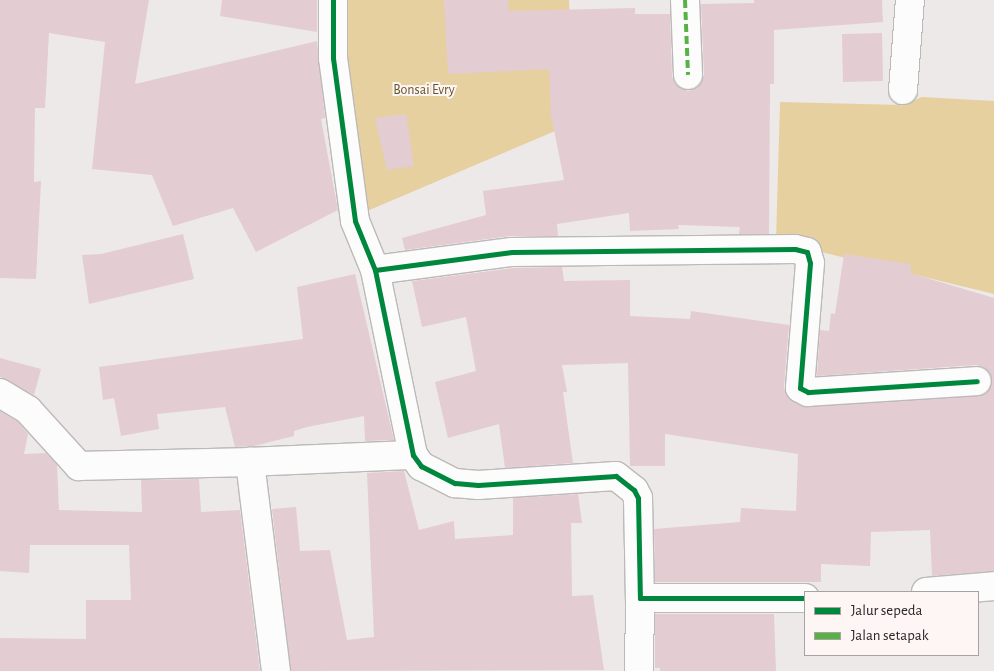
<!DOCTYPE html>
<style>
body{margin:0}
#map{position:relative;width:994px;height:671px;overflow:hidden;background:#ede9e9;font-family:"Alegreya Sans",sans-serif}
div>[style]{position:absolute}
.green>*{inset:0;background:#e7d09f}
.building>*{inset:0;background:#e3ccd2}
.roads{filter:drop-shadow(1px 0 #bcb9b8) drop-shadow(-1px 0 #bcb9b8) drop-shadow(0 1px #bcb9b8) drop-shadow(0 -1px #bcb9b8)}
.street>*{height:28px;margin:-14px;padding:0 14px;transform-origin:14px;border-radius:14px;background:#fcfcfc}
.quiet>*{height:4px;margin-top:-2px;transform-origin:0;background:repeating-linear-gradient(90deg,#56b245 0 8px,transparent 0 12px)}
.cycleway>*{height:5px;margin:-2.5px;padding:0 2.5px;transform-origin:2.5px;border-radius:2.5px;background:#00873e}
span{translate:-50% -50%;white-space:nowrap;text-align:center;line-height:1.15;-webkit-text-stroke:4px #fdf6f4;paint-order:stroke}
.park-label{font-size:14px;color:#67552b}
.legend{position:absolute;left:804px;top:591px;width:175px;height:65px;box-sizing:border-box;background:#fdf6f4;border:1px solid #a8a3a2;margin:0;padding:6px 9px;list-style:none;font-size:15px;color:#292626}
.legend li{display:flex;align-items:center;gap:10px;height:25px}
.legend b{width:25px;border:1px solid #a8a3a2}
</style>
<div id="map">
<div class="green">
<i style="clip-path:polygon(332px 0,569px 0,574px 123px,353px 217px)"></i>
<i style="clip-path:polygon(922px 97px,994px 101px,994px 294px,776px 241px,780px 102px,903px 105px)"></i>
</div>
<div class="building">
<i style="clip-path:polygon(0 0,149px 0,135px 84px,317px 41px,325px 118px,321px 119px,338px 210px,256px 252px,233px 208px,173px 226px,152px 175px,92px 169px,105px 42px,49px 33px,45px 108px,35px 108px,34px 182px,41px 181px,36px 279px,0 278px)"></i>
<i style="clip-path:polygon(222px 0,317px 0,317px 32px,220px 16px)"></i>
<i style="clip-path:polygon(444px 0,508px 0,509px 11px,635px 8px,635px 14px,670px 14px,672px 76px,675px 84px,688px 91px,697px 88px,704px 75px,701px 4px,754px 3px,754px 0,882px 0,883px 22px,774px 30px,774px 84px,770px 84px,769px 234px,739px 234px,740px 227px,678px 225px,679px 229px,630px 231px,629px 213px,557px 224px,558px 236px,510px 236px,405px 250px,402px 238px,486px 215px,483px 191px,564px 180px,551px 115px,549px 69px,448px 74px)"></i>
<i style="clip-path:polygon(882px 33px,883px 81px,843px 82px,842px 34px)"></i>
<i style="clip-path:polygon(406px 114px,414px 166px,387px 170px,375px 118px)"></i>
<i style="clip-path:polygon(183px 234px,194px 279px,89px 304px,82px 255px,101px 254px)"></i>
<i style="clip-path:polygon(844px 254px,911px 264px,910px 273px,994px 298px,994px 571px,932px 576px,930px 530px,871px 532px,870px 566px,821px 564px,821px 582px,655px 582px,654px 529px,740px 522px,741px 508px,796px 511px,798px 454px,665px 434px,665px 466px,630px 466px,628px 363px,562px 365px,567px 392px,563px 392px,573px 463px,505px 468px,499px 424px,448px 438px,435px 382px,476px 371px,466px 317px,422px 327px,412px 281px,513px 268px,562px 267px,564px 281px,630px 280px,630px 316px,690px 319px,691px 311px,789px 325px,784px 387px,787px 396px,801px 406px,986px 394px,992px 380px,984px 367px,976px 365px,817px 376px,820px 330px,829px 331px,831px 313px,835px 314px)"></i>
<i style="clip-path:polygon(355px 274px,394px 440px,365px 441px,364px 416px,307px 427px,294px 431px,294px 436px,254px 446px,235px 447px,225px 407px,157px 414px,159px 429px,121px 436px,114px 398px,103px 400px,99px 367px,303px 339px,297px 287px)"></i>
<i style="clip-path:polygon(0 358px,41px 369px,34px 395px,0 377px)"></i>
<i style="clip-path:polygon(0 411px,18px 422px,28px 434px,24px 454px,46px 453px,57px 465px,59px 510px,142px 512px,141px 480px,199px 479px,201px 512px,240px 510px,260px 671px,0 671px,0 638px,86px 639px,86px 600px,131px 600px,129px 545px,30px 545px,29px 573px,0 571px)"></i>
<i style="clip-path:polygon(404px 471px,419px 530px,454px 521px,455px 539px,513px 535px,513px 498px,578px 494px,582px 523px,571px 523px,572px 596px,593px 595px,604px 670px,291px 671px,272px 509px,296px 507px,300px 551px,330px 550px,347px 640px,374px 637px,367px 473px)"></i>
<i style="clip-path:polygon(655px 614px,774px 614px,776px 671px,660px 671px,660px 668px,655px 668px)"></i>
</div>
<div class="roads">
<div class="street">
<i style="left:333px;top:0;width:58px;rotate:90deg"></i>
<i style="left:333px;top:58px;width:164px;rotate:82.3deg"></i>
<i style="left:355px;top:221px;width:53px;rotate:67.8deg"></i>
<i style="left:375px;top:270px;width:189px;rotate:78.4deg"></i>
<i style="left:413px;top:455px;width:14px;rotate:54deg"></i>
<i style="left:421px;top:466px;width:38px;rotate:27deg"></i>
<i style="left:455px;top:483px;width:23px;rotate:5deg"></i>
<i style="left:478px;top:485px;width:138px;rotate:-3.7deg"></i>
<i style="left:616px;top:476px;width:23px;rotate:38deg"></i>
<i style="left:634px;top:490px;width:9px;rotate:63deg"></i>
<i style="left:638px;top:498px;width:100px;rotate:88.9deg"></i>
<i style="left:640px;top:598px;width:165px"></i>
<i style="left:685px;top:0;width:75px;rotate:87.7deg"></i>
<i style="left:903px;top:90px;width:90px;rotate:-85.6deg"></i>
<i style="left:375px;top:270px;width:138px;rotate:-7.5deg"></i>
<i style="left:512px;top:252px;width:283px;rotate:-0.6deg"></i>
<i style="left:795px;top:249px;width:12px;rotate:14deg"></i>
<i style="left:807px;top:252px;width:11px;rotate:75deg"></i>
<i style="left:810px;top:263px;width:125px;rotate:94.6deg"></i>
<i style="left:800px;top:388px;width:9px;rotate:27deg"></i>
<i style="left:808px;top:392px;width:169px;rotate:-3.7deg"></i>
<i style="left:0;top:393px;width:33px;rotate:31deg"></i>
<i style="left:28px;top:410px;width:76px;rotate:47.7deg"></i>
<i style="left:79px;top:466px;width:171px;rotate:-1.3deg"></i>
<i style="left:926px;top:592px;width:68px;rotate:-5deg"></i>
<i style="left:276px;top:671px;width:211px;rotate:-97.1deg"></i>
<i style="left:250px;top:462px;width:163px;rotate:-2.5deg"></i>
<i style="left:639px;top:671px;width:73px;rotate:-89.2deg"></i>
</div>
</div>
<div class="quiet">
<i style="left:685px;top:0;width:75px;rotate:87.7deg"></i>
</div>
<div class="cycleway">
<i style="left:333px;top:0;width:58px;rotate:90deg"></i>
<i style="left:333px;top:58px;width:164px;rotate:82.3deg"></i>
<i style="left:355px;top:221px;width:53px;rotate:67.8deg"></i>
<i style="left:375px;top:270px;width:189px;rotate:78.4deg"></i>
<i style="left:413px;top:455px;width:14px;rotate:54deg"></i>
<i style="left:421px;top:466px;width:38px;rotate:27deg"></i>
<i style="left:455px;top:483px;width:23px;rotate:5deg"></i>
<i style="left:478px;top:485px;width:138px;rotate:-3.7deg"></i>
<i style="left:616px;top:476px;width:23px;rotate:38deg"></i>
<i style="left:634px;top:490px;width:9px;rotate:63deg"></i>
<i style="left:638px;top:498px;width:100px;rotate:88.9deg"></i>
<i style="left:640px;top:598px;width:165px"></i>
<i style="left:375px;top:270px;width:138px;rotate:-7.5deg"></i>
<i style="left:512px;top:252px;width:283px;rotate:-0.6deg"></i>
<i style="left:795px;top:249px;width:12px;rotate:14deg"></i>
<i style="left:807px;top:252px;width:11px;rotate:75deg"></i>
<i style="left:810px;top:263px;width:125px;rotate:94.6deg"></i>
<i style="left:800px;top:388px;width:9px;rotate:27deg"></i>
<i style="left:808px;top:392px;width:169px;rotate:-3.7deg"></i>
</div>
<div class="park-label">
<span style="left:424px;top:90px">Bonsai Evry</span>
</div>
<ul class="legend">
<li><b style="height:6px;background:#00873e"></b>Jalur sepeda</li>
<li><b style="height:6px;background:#56b245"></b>Jalan setapak</li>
</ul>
</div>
